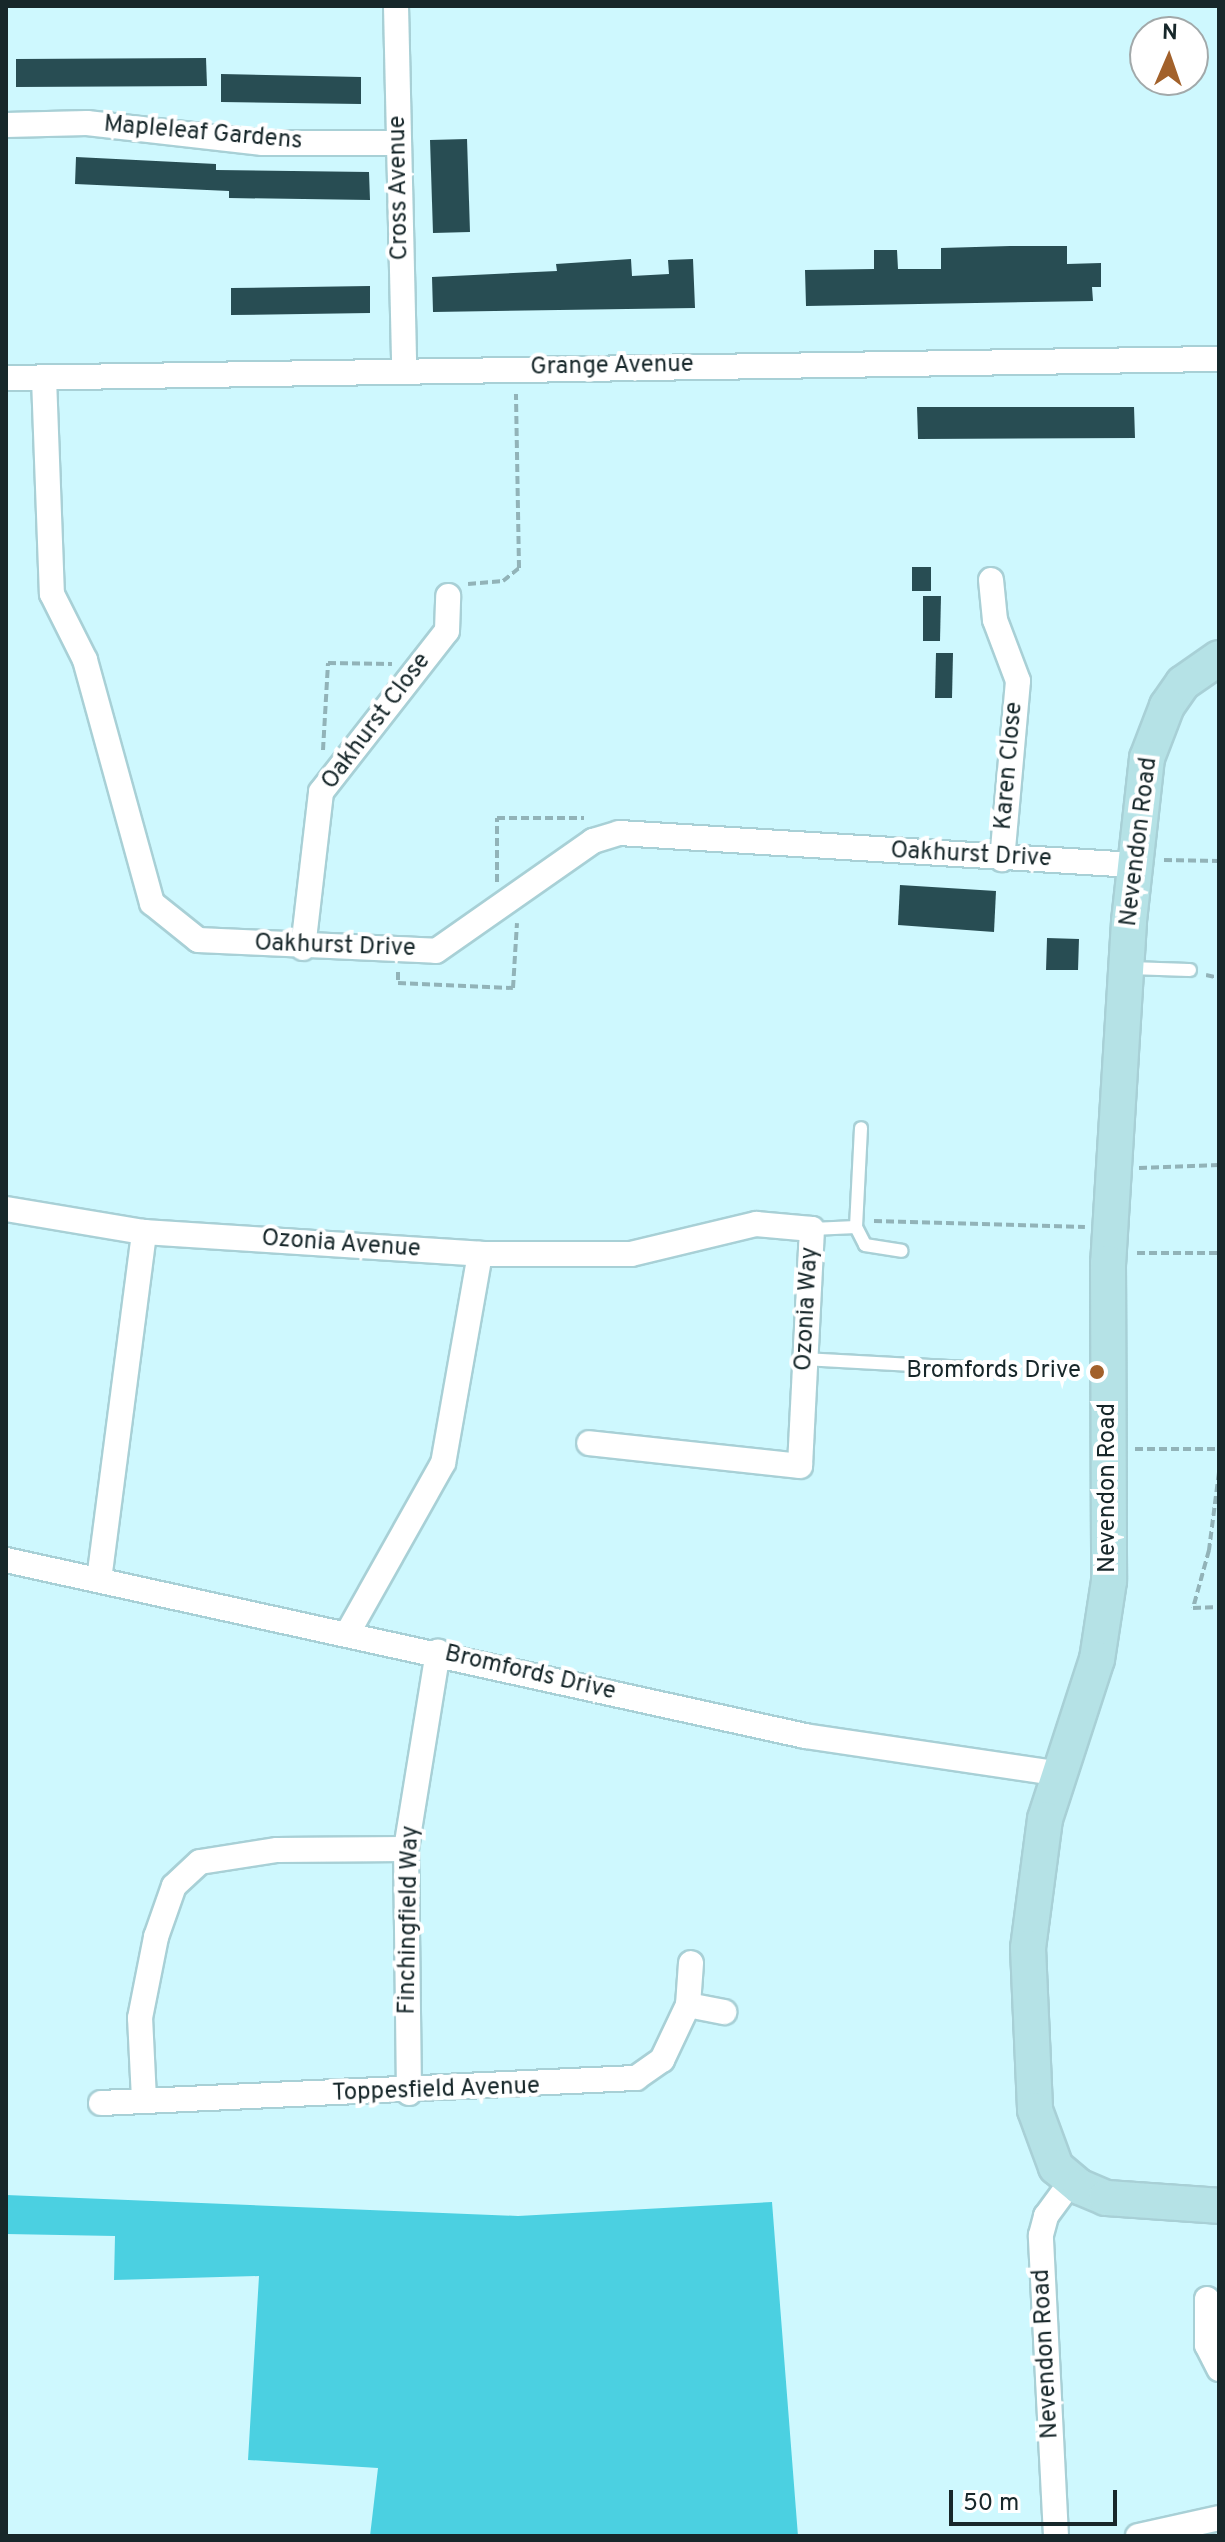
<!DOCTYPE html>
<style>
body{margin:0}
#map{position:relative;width:1225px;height:2542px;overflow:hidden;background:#cef8fe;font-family:Overpass,sans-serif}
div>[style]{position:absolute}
.forest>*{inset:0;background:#4bd0e1}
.building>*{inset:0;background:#284d53}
.path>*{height:4px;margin-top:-2px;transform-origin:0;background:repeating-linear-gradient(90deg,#92b3b8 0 8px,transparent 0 12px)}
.roads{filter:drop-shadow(2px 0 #a8d0d6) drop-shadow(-2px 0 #a8d0d6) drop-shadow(0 2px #a8d0d6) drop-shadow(0 -2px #a8d0d6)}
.lane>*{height:12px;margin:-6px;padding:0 6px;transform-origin:6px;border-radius:6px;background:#fff}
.street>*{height:24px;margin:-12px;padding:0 12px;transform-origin:12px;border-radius:12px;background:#fff}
.secondary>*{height:34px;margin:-17px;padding:0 17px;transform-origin:17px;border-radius:17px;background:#b5e2e6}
.dots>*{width:22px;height:22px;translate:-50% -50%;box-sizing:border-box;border:4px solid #fff;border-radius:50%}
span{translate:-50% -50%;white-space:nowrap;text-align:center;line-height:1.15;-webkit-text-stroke:8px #fff;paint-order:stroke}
.street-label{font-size:24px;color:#17272a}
.poi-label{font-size:24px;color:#17272a}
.right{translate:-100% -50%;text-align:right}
.frame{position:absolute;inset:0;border:8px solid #17272a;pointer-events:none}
.north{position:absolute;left:1129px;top:16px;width:80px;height:80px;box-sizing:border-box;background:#fff;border:2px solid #a2a9aa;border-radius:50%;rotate:2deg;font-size:22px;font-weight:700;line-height:32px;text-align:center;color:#17272a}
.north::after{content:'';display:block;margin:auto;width:28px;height:36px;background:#a2612b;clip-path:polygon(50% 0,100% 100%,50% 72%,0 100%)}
.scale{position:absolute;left:949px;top:2490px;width:168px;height:36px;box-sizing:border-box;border:4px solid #17272a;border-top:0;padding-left:10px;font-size:24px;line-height:28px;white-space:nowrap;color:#17272a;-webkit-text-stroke:6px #fff;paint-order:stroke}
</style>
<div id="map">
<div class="forest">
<i style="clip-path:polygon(6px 2195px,518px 2216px,772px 2202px,798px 2536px,370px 2536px,378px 2468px,248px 2460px,259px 2276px,114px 2280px,115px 2236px,6px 2234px)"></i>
</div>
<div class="building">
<i style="clip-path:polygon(206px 58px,207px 86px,16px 87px,16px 59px)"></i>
<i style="clip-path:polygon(221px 74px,361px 77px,361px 104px,221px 102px)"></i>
<i style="clip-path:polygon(467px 139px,470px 232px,433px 233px,430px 140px)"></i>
<i style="clip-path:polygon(76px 157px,216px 164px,216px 170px,369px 172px,370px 200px,229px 198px,229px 191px,75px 184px)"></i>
<i style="clip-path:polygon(1010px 246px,1067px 246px,1067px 264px,1101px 263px,1101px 287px,1092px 287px,1093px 301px,806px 306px,805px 270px,874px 269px,874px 250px,897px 250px,898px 269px,941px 269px,941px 248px)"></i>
<i style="clip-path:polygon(631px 259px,632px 276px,669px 274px,668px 260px,693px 259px,695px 308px,433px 312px,432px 277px,557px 271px,556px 264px)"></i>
<i style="clip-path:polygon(370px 286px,370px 313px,231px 315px,231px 288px)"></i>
<i style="clip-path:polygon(917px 407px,1134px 407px,1135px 438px,918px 439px)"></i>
<i style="clip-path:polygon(912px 567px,931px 567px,931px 591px,912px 591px)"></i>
<i style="clip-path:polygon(923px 596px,941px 596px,940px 641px,923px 641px)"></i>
<i style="clip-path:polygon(936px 653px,953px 653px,952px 698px,935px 698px)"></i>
<i style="clip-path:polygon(900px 885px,996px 891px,994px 932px,898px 925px)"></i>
<i style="clip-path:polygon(1047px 938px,1079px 939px,1078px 970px,1046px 970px)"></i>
</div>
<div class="path">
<i style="left:468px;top:584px;width:35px;rotate:-5deg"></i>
<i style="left:503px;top:581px;width:21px;rotate:-39deg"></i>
<i style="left:519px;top:568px;width:174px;rotate:-91deg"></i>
<i style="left:323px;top:750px;width:87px;rotate:-86.7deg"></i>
<i style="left:328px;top:663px;width:64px;rotate:0.9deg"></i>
<i style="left:1164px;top:860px;width:55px;rotate:1deg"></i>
<i style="left:497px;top:882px;width:64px;rotate:-90deg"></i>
<i style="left:497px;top:818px;width:87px"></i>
<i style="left:398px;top:972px;width:11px;rotate:90deg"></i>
<i style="left:398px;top:983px;width:115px;rotate:2.5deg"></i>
<i style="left:513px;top:988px;width:65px;rotate:-86.5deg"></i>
<i style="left:1206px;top:975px;width:13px;rotate:13deg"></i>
<i style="left:1139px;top:1168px;width:80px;rotate:-2.1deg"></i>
<i style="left:874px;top:1221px;width:211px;rotate:1.6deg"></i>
<i style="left:1137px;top:1253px;width:82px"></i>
<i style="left:1135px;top:1449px;width:84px"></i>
<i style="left:1219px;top:1472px;width:79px;rotate:97.3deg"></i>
<i style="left:1209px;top:1550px;width:60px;rotate:105.4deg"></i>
<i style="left:1193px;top:1608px;width:26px;rotate:-2deg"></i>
</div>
<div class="roads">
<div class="lane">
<i style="left:1129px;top:968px;width:61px;rotate:1.9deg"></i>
<i style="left:856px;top:1227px;width:20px;rotate:63deg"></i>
<i style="left:865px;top:1245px;width:37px;rotate:9deg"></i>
<i style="left:812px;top:1229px;width:44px;rotate:-2.6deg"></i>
<i style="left:856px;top:1227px;width:99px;rotate:-87.1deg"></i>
<i style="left:805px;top:1359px;width:161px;rotate:3.2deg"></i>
</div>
<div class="street">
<i style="left:396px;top:6px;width:364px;rotate:88.7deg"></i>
<i style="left:6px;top:125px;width:81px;rotate:-1.4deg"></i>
<i style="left:87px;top:123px;width:177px;rotate:6.5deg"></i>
<i style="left:263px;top:143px;width:136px"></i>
<i style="left:6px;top:378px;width:1213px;rotate:-0.9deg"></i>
<i style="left:44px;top:378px;width:216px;rotate:87.9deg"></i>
<i style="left:52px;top:594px;width:74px;rotate:63.4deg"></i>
<i style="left:85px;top:660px;width:252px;rotate:74.6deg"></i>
<i style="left:152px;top:903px;width:59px;rotate:38.8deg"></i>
<i style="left:198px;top:940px;width:238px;rotate:2.6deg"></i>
<i style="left:436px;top:951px;width:192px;rotate:-35deg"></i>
<i style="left:593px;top:841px;width:27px;rotate:-17deg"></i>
<i style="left:619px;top:833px;width:515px;rotate:3.56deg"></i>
<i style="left:991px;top:580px;width:40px;rotate:84.3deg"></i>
<i style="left:995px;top:620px;width:65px;rotate:69.3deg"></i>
<i style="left:1018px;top:681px;width:179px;rotate:95.1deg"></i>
<i style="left:303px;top:948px;width:157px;rotate:-83.4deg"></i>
<i style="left:321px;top:792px;width:204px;rotate:-52deg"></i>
<i style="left:447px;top:631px;width:35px;rotate:-88deg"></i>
<i style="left:6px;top:1209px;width:140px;rotate:9.5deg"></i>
<i style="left:480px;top:1254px;width:151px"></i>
<i style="left:631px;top:1254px;width:129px;rotate:-13.5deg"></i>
<i style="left:756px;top:1224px;width:56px;rotate:5.1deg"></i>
<i style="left:812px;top:1229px;width:237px;rotate:92.9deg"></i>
<i style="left:800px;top:1466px;width:212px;rotate:-173.8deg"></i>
<i style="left:6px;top:1560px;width:818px;rotate:12.42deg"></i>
<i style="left:805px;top:1736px;width:255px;rotate:8.4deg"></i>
<i style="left:99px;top:1580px;width:351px;rotate:-82.6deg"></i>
<i style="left:144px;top:1232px;width:337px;rotate:3.7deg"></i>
<i style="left:480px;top:1254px;width:212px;rotate:100deg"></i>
<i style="left:443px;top:1463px;width:196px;rotate:119.3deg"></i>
<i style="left:688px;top:2005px;width:37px;rotate:11deg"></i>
<i style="left:409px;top:2093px;width:244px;rotate:-90.7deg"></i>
<i style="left:406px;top:1849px;width:200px;rotate:-80.8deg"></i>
<i style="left:144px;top:2099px;width:81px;rotate:-92.8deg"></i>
<i style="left:140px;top:2018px;width:83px;rotate:-78.8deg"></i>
<i style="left:156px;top:1937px;width:54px;rotate:-70.6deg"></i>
<i style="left:174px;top:1886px;width:35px;rotate:-43deg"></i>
<i style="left:200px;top:1862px;width:78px;rotate:-8.9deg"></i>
<i style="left:277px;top:1850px;width:129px;rotate:-0.4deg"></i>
<i style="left:101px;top:2103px;width:536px;rotate:-2.68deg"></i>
<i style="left:636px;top:2078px;width:32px;rotate:-35deg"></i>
<i style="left:662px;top:2060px;width:61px;rotate:-64.7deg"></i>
<i style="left:688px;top:2005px;width:42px;rotate:-85.9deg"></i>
<i style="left:1207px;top:2299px;width:46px;rotate:90deg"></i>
<i style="left:1207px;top:2345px;width:27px;rotate:63deg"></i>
<i style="left:1056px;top:2536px;width:301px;rotate:-92.9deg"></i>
<i style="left:1041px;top:2235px;width:20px;rotate:-75deg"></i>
<i style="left:1046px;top:2216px;width:42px;rotate:-53.7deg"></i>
<i style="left:1138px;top:2536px;width:83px;rotate:-12.5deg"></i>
</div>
<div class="secondary">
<i style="left:1219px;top:658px;width:44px;rotate:145.2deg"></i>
<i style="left:1183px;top:683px;width:28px;rotate:125deg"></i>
<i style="left:1167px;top:706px;width:56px;rotate:111deg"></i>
<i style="left:1147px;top:758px;width:165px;rotate:96.3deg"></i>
<i style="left:1129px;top:922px;width:342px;rotate:93.5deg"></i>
<i style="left:1108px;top:1263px;width:318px;rotate:89.8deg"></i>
<i style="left:1109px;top:1581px;width:79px;rotate:98.7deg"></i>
<i style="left:1097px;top:1659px;width:168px;rotate:108deg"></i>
<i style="left:1045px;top:1819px;width:130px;rotate:97.5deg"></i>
<i style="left:1028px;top:1948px;width:162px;rotate:87.5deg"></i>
<i style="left:1035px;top:2110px;width:61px;rotate:69.8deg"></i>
<i style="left:1056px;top:2167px;width:31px;rotate:40deg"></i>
<i style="left:1080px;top:2187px;width:28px;rotate:23deg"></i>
<i style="left:1106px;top:2198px;width:113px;rotate:4deg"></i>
</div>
</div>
<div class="dots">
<i style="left:1097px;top:1372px;background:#a2612b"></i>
</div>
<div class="street-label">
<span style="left:203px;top:134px;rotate:5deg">Mapleleaf Gardens</span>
<span style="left:400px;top:188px;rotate:-91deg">Cross Avenue</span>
<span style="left:612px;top:367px;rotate:-1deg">Grange Avenue</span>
<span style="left:377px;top:722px;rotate:-53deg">Oakhurst Close</span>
<span style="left:1010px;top:766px;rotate:-85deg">Karen Close</span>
<span style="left:1140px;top:842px;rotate:-83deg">Nevendon Road</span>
<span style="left:971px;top:856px;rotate:3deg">Oakhurst Drive</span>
<span style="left:335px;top:947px;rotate:2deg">Oakhurst Drive</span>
<span style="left:341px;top:1245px;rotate:4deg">Ozonia Avenue</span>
<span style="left:808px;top:1309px;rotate:-87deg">Ozonia Way</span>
<span style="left:1109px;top:1488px;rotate:-90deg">Nevendon Road</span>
<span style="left:530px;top:1674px;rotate:13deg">Bromfords Drive</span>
<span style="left:410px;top:1920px;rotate:-89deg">Finchingfield Way</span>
<span style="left:436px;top:2091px;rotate:-2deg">Toppesfield Avenue</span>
<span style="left:1047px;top:2354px;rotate:-93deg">Nevendon Road</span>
</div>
<div class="poi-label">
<span class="right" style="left:1081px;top:1372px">Bromfords Drive</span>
</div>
<div class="frame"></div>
<div class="north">N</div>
<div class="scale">50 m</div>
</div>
